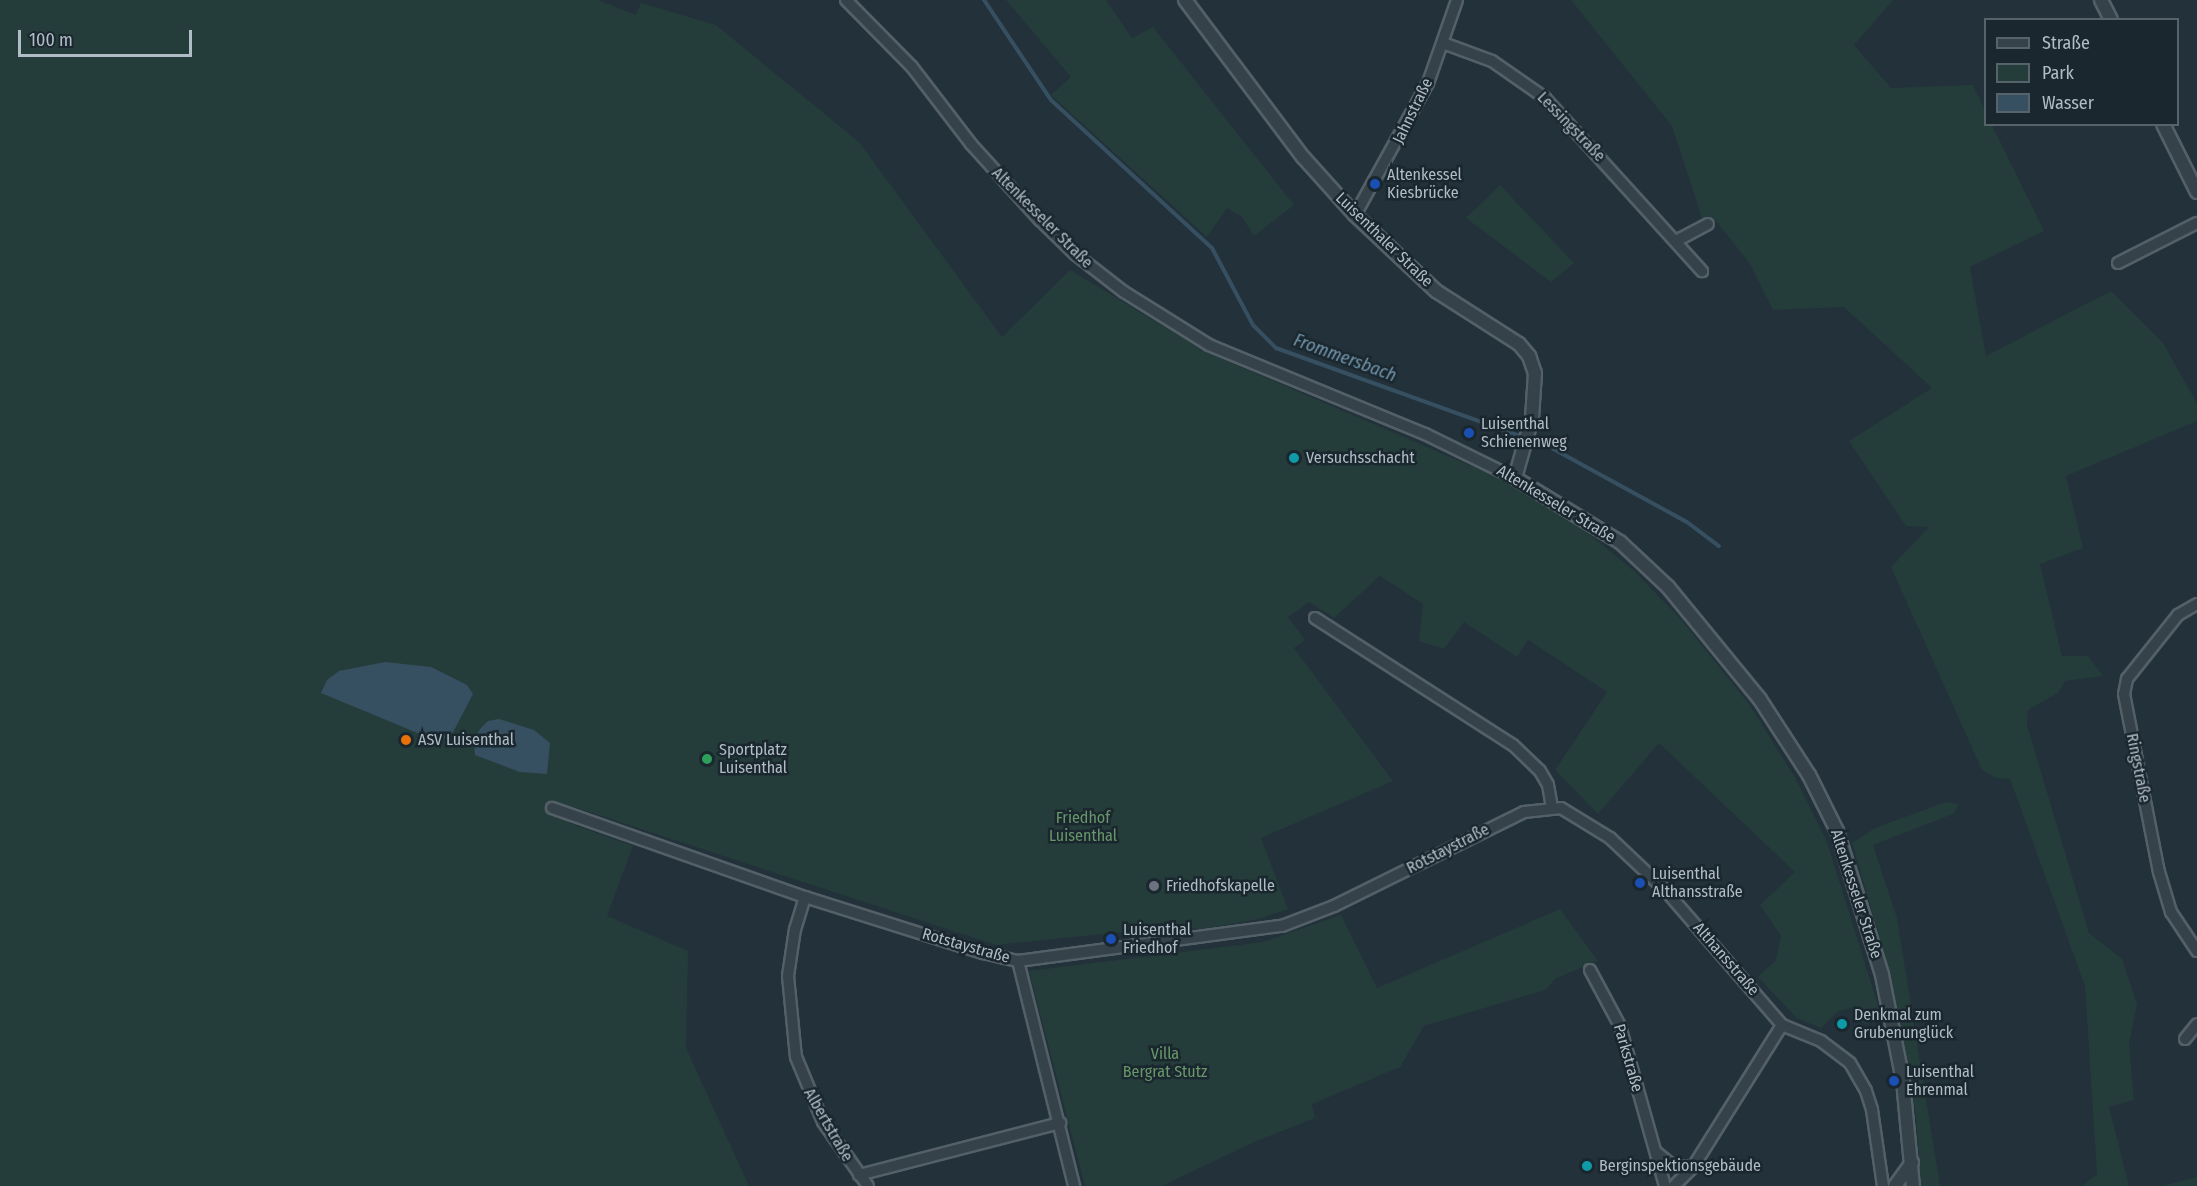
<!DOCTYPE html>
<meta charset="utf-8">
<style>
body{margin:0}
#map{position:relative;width:2197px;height:1186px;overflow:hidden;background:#22313a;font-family:"Fira Sans Condensed",sans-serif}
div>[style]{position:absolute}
.green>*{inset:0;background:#253d3a}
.water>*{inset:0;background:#365061}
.stream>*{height:4px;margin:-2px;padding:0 2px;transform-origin:2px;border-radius:2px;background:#365061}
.roads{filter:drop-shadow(2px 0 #546068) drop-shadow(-2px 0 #546068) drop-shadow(0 2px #546068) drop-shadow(0 -2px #546068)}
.minor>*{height:10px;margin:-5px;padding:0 5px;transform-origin:5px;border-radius:5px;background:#36424a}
.tertiary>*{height:12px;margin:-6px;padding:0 6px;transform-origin:6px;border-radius:6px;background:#36424a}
.dots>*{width:16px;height:16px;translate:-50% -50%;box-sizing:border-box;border:3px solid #1b272f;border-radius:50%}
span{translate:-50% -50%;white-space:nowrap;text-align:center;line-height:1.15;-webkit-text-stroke:5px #1b272f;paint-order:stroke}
.street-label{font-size:16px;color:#b1bdc6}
.poi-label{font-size:16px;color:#b1bdc6}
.left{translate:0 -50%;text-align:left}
.park-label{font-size:16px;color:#689769}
.water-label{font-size:18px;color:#7195aa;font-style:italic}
.legend{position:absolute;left:1984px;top:18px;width:195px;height:108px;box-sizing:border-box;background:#1b272f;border:2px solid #57636b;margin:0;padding:8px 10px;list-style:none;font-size:18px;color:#b1bdc6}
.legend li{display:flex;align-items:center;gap:12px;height:30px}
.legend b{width:30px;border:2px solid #57636b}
.scale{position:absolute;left:18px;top:30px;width:174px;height:27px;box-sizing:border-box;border:3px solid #b1bdc6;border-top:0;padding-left:8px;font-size:18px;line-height:21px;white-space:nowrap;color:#b1bdc6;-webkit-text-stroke:4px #1b272f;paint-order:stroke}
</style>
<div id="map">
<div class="green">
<i style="clip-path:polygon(0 0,598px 0,636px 15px,641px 3px,716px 25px,859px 142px,1002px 337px,1070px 270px,1206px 352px,1506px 481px,1583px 529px,1634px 571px,1679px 617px,1749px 704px,1796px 779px,1827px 842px,1882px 1018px,1864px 1024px,1852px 1008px,1838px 1011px,1821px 1028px,1797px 1018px,1758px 977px,1776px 960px,1781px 936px,1760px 905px,1795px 872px,1659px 743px,1598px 814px,1555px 770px,1607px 692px,1528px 640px,1517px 657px,1464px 622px,1444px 649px,1419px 641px,1423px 604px,1380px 576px,1334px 618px,1309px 602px,1288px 617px,1305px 640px,1294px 648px,1393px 781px,1261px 838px,1288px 909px,1259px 919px,1203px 929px,1170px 927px,996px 945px,574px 807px,569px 823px,633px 846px,607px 916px,688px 951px,686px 1048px,749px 1186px,0 1186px)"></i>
<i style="clip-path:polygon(1006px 0,1106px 0,1132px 38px,1153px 27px,1294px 205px,1254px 236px,1242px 217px,1227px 208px,1207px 237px,1051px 95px,1071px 77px)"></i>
<i style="clip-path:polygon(1571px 0,1893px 0,1854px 45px,1891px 88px,1973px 85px,1985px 111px,1986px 124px,1992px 125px,2044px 231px,1970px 267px,1986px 356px,2111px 291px,2163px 343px,2197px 403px,2197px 421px,2066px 476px,2083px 548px,2040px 564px,2062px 656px,2088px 656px,2103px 676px,2065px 681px,2058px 693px,2028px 710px,2027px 725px,2089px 933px,2122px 959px,2137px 1004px,2129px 1044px,2134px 1100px,2109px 1107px,2129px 1186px,2082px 1186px,2097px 1174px,2085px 986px,2010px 779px,1996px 778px,1982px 770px,1891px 567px,1929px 527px,1906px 526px,1849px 441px,1932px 388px,1844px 307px,1773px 310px,1750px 264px,1713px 217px,1702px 218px,1672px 126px)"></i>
<i style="clip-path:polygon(1500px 185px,1574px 263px,1551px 282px,1466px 218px)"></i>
<i style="clip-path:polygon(1946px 802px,1959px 804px,1953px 814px,1873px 845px,1897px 918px,1940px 1186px,1921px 1186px,1916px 1115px,1908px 1069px,1883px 949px,1852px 843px,1875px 828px)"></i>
<i style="clip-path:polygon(1560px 909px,1598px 961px,1556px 978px,1545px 990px,1424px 1026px,1400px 1067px,1312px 1104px,1315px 1118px,1254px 1142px,1162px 1186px,1085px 1186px,1029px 971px,1263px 942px,1341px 915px,1377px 988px)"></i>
<i style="clip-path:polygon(2197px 1177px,2197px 1186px,2162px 1186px)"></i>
</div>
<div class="water">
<i style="clip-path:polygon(385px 662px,431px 667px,467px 685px,473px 694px,450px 738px,432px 739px,321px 693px,327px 680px,339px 671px)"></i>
<i style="clip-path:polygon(499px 719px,534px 730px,550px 743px,547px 774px,520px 772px,475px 755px,474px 741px,480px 729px,488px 721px)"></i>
</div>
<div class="stream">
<i style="left:984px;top:0;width:120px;rotate:56.2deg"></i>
<i style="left:1051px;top:100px;width:219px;rotate:42.6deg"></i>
<i style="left:1212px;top:248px;width:87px;rotate:62deg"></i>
<i style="left:1253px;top:325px;width:33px;rotate:45deg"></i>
<i style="left:1276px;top:348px;width:289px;rotate:19.8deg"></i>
<i style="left:1548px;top:446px;width:158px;rotate:28.7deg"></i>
<i style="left:1687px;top:522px;width:40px;rotate:37deg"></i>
</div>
<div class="roads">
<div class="minor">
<i style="left:846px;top:0;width:94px;rotate:45.4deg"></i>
<i style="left:912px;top:67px;width:97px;rotate:52.5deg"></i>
<i style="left:971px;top:144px;width:103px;rotate:47.8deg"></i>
<i style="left:1040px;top:220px;width:49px;rotate:44.2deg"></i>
<i style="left:1075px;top:254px;width:62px;rotate:37.8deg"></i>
<i style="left:1124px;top:292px;width:100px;rotate:31.9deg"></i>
<i style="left:1209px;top:345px;width:234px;rotate:22.4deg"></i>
<i style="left:1425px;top:434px;width:100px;rotate:26.1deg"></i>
<i style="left:1443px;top:43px;width:52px;rotate:20.2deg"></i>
<i style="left:1492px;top:61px;width:65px;rotate:34.9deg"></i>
<i style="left:1545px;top:98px;width:234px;rotate:47.8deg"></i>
<i style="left:1355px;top:215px;width:151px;rotate:-61.1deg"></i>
<i style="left:1428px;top:83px;width:88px;rotate:-70.7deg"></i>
<i style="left:1676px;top:241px;width:36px;rotate:-28deg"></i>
<i style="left:2118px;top:263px;width:89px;rotate:-26.9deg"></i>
<i style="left:2197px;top:604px;width:22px;rotate:150deg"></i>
<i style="left:2178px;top:615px;width:82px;rotate:128.6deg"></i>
<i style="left:2127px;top:679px;width:15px;rotate:101deg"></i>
<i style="left:2124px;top:694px;width:181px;rotate:78.9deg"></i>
<i style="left:2159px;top:872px;width:42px;rotate:73.3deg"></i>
<i style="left:2171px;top:912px;width:47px;rotate:56.3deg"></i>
<i style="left:1315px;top:618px;width:235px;rotate:32.7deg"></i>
<i style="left:1513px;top:745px;width:37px;rotate:44deg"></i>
<i style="left:1540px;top:771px;width:16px;rotate:60deg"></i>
<i style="left:1548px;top:785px;width:22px;rotate:80deg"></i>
<i style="left:552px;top:808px;width:268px;rotate:19.4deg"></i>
<i style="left:805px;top:897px;width:187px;rotate:17.5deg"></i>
<i style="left:983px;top:953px;width:36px;rotate:13deg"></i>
<i style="left:1018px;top:961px;width:266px;rotate:-7.6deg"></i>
<i style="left:1282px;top:926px;width:56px;rotate:-21deg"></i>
<i style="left:1334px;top:906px;width:212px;rotate:-26.3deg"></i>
<i style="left:1524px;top:812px;width:37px;rotate:-6deg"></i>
<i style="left:1561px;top:808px;width:57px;rotate:31.5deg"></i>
<i style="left:1610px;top:838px;width:77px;rotate:43.4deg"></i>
<i style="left:1666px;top:891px;width:177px;rotate:49.1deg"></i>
<i style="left:1782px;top:1025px;width:42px;rotate:22.3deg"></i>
<i style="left:1821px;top:1041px;width:36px;rotate:37deg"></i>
<i style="left:1850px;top:1063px;width:32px;rotate:60deg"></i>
<i style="left:1866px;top:1091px;width:20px;rotate:72deg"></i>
<i style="left:1872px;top:1110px;width:77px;rotate:81.8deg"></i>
<i style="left:805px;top:897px;width:34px;rotate:107deg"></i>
<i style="left:795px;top:929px;width:48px;rotate:98.5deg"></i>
<i style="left:788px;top:976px;width:81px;rotate:84.4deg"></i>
<i style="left:796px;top:1057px;width:70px;rotate:67.4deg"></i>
<i style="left:823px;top:1122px;width:78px;rotate:54.9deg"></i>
<i style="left:1018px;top:961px;width:232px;rotate:76deg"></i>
<i style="left:1590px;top:970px;width:64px;rotate:61.8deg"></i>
<i style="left:1620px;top:1026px;width:166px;rotate:74.3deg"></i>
<i style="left:2185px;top:1039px;width:19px;rotate:-51deg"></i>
<i style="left:1657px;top:1153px;width:21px;rotate:39deg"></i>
<i style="left:1673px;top:1166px;width:20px;rotate:3deg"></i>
<i style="left:859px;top:1175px;width:208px;rotate:-14.5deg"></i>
<i style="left:1674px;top:1186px;width:27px;rotate:-45deg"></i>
<i style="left:1693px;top:1167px;width:168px;rotate:-57.9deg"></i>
</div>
<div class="tertiary">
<i style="left:1185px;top:0;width:196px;rotate:53.1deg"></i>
<i style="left:1303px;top:157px;width:78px;rotate:48.1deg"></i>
<i style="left:1355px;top:215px;width:111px;rotate:43.2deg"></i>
<i style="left:1436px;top:291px;width:98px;rotate:32.6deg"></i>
<i style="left:1519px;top:344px;width:16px;rotate:50deg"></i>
<i style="left:1529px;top:356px;width:18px;rotate:71deg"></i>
<i style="left:1535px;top:373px;width:45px;rotate:93.8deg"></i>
<i style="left:1532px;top:418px;width:62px;rotate:105.8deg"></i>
<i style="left:1515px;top:478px;width:123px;rotate:31.4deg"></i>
<i style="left:1620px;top:542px;width:66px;rotate:43.2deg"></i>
<i style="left:1668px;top:587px;width:144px;rotate:50.7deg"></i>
<i style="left:1759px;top:698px;width:92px;rotate:57deg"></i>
<i style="left:1809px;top:775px;width:63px;rotate:63.4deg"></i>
<i style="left:1837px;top:831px;width:151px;rotate:72.6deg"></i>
<i style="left:1882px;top:975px;width:108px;rotate:78.8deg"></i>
<i style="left:1903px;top:1081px;width:105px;rotate:84.6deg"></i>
<i style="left:2101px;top:0;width:22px;rotate:63deg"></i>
<i style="left:2163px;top:124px;width:76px;rotate:63.4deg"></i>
<i style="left:1895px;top:1186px;width:29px;rotate:-54deg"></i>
</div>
</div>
<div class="dots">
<i style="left:1375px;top:184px;background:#1a4fb4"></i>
<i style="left:1469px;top:433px;background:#1a4fb4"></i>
<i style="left:1294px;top:458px;background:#0f9aa8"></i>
<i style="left:406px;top:740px;background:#e8710a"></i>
<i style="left:707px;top:759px;background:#2e9e5b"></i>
<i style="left:1640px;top:883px;background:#1a4fb4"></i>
<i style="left:1154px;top:886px;background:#6b7280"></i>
<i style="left:1111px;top:939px;background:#1a4fb4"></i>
<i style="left:1842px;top:1024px;background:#0f9aa8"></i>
<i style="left:1894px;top:1081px;background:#1a4fb4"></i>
<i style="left:1587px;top:1166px;background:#0f9aa8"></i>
</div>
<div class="street-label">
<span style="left:1413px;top:111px;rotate:-64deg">Jahnstraße</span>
<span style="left:1571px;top:127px;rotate:46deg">Lessingstraße</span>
<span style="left:1042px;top:218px;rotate:45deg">Altenkesseler Straße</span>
<span style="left:1384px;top:240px;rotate:44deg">Luisenthaler Straße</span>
<span style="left:1556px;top:504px;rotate:31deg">Altenkesseler Straße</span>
<span style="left:2138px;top:768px;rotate:79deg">Ringstraße</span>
<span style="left:1448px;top:849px;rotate:-27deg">Rotstaystraße</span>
<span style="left:1856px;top:894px;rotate:72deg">Altenkesseler Straße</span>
<span style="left:966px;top:946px;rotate:16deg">Rotstaystraße</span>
<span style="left:1726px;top:959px;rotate:49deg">Althansstraße</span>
<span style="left:1628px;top:1058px;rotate:74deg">Parkstraße</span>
<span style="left:828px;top:1125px;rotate:60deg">Albertstraße</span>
</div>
<div class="poi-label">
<span class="left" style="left:1387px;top:184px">Altenkessel<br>Kiesbrücke</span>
<span class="left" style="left:1481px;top:433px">Luisenthal<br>Schienenweg</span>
<span class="left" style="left:1306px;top:458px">Versuchsschacht</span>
<span class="left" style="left:418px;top:740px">ASV Luisenthal</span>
<span class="left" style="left:719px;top:759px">Sportplatz<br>Luisenthal</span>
<span class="left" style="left:1652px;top:883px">Luisenthal<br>Althansstraße</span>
<span class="left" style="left:1166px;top:886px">Friedhofskapelle</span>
<span class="left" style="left:1123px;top:939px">Luisenthal<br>Friedhof</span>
<span class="left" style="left:1854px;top:1024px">Denkmal zum<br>Grubenunglück</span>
<span class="left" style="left:1906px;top:1081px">Luisenthal<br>Ehrenmal</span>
<span class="left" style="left:1599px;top:1166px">Berginspektionsgebäude</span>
</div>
<div class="park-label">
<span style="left:1083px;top:827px">Friedhof<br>Luisenthal</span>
<span style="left:1165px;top:1063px">Villa<br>Bergrat Stutz</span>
</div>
<div class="water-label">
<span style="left:1345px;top:358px;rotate:20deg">Frommersbach</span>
</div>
<ul class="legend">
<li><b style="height:8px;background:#36424a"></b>Straße</li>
<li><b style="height:16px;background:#253d3a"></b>Park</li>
<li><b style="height:16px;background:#365061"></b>Wasser</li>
</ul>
<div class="scale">100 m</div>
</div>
